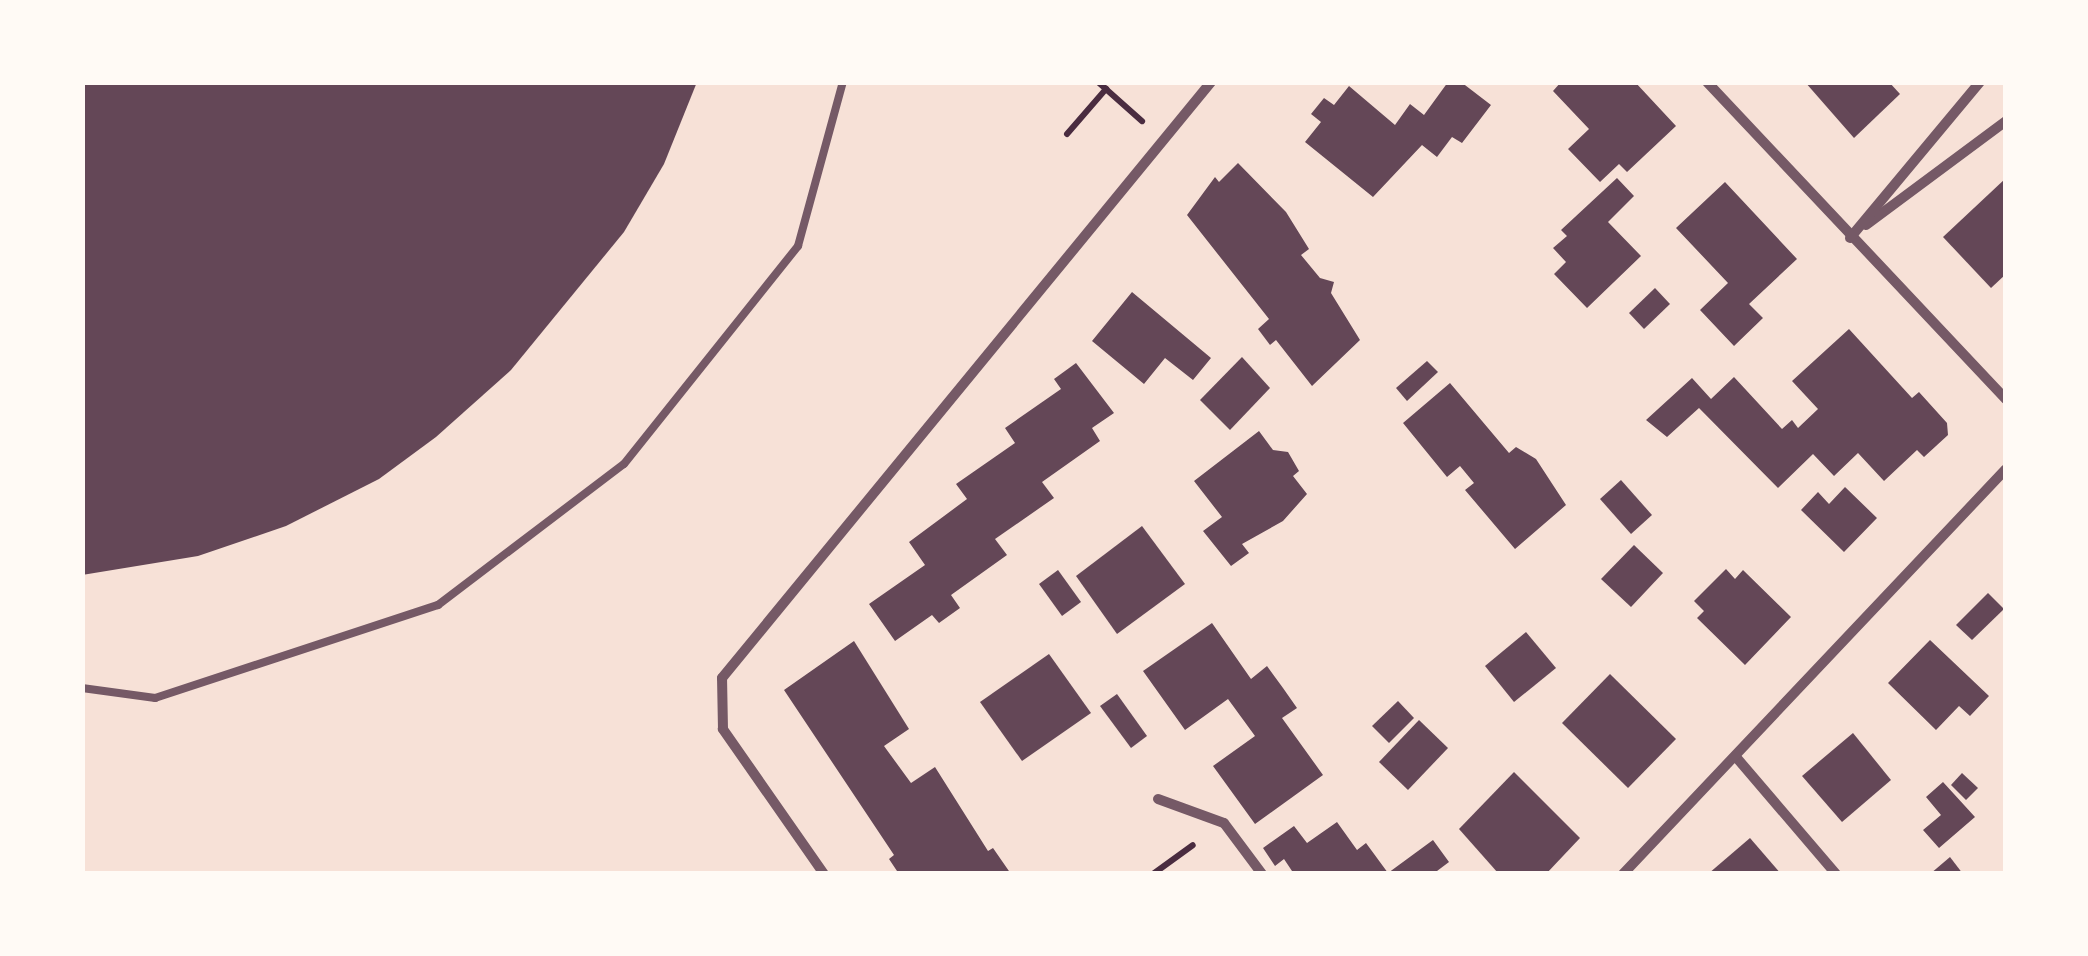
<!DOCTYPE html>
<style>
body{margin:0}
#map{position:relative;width:2088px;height:956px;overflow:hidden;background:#f7e1d7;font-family:Helvetica,sans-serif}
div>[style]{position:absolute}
.building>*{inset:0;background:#644757}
.path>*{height:6px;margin:-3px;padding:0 3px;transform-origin:3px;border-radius:3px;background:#4a2c40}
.service>*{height:8px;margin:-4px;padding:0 4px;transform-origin:4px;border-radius:4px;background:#755966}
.minor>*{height:10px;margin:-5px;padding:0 5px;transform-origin:5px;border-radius:5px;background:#755966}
span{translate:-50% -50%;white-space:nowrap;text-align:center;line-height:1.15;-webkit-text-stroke:8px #fffaf5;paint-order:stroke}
.frame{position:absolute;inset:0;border:85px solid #fffaf5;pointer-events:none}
</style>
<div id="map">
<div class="building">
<i style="clip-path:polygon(82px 82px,697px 82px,664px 164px,624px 232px,511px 370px,436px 437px,379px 479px,286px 526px,198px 556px,82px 575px)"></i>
<i style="clip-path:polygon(1448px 82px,1461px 82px,1491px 105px,1462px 143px,1452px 137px,1437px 157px,1422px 145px,1373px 197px,1305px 142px,1321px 122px,1311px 114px,1324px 98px,1334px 105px,1349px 86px,1395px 125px,1410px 104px,1424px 115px)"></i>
<i style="clip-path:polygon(1561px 82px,1635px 82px,1676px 126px,1627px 172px,1619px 164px,1600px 182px,1568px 149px,1589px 129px,1553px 91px)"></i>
<i style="clip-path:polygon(1805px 82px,1889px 82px,1900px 94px,1854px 138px)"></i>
<i style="clip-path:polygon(1238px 163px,1286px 212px,1309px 249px,1301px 255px,1320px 278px,1334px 282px,1331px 293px,1360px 340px,1312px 386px,1276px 340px,1270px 345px,1258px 329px,1269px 319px,1187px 215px,1215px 177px,1219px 182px)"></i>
<i style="clip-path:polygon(1617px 178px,1634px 196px,1608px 222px,1641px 256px,1587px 308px,1554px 274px,1566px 262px,1553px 248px,1567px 236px,1561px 230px)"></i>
<i style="clip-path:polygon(2006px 178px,2006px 274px,1991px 288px,1943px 237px)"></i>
<i style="clip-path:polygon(1725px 182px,1797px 259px,1749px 304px,1763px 318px,1734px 346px,1700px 310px,1728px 283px,1676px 228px)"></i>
<i style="clip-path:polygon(1655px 288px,1670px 304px,1644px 329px,1629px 313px)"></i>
<i style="clip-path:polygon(1132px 292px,1211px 358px,1193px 380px,1165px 358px,1144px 384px,1092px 341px)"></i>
<i style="clip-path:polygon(1849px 329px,1912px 398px,1919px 392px,1947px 423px,1948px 435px,1924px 457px,1917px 450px,1884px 481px,1858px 453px,1834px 476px,1813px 454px,1778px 488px,1699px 408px,1667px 437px,1646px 420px,1692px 378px,1711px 399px,1734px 377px,1782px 429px,1792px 420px,1798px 428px,1818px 409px,1792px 381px)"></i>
<i style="clip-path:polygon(1242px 357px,1270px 388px,1230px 430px,1200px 400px)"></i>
<i style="clip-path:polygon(1427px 361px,1438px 372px,1407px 401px,1396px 388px)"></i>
<i style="clip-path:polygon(1076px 363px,1114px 413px,1092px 428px,1100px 441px,1042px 482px,1054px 498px,995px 539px,1007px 555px,951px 595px,960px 608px,939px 623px,932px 615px,895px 641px,869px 604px,925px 565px,909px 542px,967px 499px,956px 484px,1015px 443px,1005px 428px,1061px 389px,1054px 379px)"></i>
<i style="clip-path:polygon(1450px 383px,1509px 453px,1516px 447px,1536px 459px,1566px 505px,1515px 549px,1465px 490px,1474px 483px,1460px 466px,1447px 477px,1403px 423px)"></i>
<i style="clip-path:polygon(1259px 431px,1273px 450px,1288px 452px,1299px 471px,1293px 476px,1307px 494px,1283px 521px,1242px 544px,1249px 553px,1231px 566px,1203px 531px,1222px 517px,1194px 481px)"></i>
<i style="clip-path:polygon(1621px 480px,1652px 515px,1631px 534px,1600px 499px)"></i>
<i style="clip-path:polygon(1845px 487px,1877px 518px,1844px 552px,1801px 510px,1818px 492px,1829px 504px)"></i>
<i style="clip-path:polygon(1142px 526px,1185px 584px,1117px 634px,1076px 576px)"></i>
<i style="clip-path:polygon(1634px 545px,1663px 573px,1631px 607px,1601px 579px)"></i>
<i style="clip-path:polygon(1726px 569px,1735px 579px,1743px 570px,1791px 617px,1745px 665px,1697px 618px,1704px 611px,1694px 601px)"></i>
<i style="clip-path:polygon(1058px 570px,1081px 602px,1062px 616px,1039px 584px)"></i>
<i style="clip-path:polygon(1988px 593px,2004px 609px,1972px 640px,1956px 625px)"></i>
<i style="clip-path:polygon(1212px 623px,1251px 679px,1267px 666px,1283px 688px,1297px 708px,1282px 718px,1323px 775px,1255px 824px,1213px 766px,1255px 736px,1228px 699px,1185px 730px,1143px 671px)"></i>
<i style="clip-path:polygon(1526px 632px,1556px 668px,1514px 702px,1485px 666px)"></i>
<i style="clip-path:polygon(1930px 640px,1989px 696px,1970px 716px,1959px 706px,1936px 730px,1888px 683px)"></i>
<i style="clip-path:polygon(854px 641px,909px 729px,884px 746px,911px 783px,935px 767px,988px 851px,993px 848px,1011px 874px,899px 874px,889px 859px,894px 855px,784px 690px)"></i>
<i style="clip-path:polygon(1049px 654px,1091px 713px,1022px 761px,980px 702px)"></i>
<i style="clip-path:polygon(1610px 674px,1676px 739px,1628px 788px,1562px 723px)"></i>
<i style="clip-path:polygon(1117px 694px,1147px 736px,1131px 748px,1100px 706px)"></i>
<i style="clip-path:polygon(1398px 701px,1414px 718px,1389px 743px,1372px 726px)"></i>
<i style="clip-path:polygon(1419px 720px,1448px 748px,1408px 790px,1379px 762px)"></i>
<i style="clip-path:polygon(1853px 733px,1891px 780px,1842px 822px,1802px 776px)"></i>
<i style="clip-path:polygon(1514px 772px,1580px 838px,1546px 874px,1498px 873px,1459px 829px)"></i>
<i style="clip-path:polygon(1962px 773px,1978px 788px,1966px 800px,1951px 785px)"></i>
<i style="clip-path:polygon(1943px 782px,1975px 817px,1939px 848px,1923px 830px,1941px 815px,1926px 797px)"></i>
<i style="clip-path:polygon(1337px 822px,1357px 850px,1366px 843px,1388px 873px,1433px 840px,1449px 862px,1433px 874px,1294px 874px,1284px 859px,1275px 866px,1263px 848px,1294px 826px,1307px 843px)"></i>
<i style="clip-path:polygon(1750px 838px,1781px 874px,1708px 874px)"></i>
<i style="clip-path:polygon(1950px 857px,1963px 874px,1930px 874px)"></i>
</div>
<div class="path">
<i style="left:1098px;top:82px;width:59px;rotate:41.6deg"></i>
<i style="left:1067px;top:134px;width:60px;rotate:-49.1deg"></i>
<i style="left:1153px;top:874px;width:49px;rotate:-35.9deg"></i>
</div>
<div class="service">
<i style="left:82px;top:688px;width:74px;rotate:7.8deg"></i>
<i style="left:155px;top:698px;width:298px;rotate:-18.2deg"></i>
<i style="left:438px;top:605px;width:233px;rotate:-37.2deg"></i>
<i style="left:624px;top:464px;width:279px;rotate:-51.4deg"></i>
<i style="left:798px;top:246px;width:170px;rotate:-74.7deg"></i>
</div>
<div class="minor">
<i style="left:1707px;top:82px;width:436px;rotate:46.7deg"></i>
<i style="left:1866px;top:225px;width:174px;rotate:-36.6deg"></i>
<i style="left:1850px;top:238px;width:203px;rotate:-50.2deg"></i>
<i style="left:1736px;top:757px;width:154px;rotate:49.5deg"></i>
<i style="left:1158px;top:799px;width:70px;rotate:20deg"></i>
<i style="left:1224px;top:823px;width:64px;rotate:53.3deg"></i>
<i style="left:824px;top:874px;width:177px;rotate:-124.9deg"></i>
<i style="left:723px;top:729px;width:51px;rotate:-91.1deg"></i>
<i style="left:722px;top:678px;width:771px;rotate:-50.63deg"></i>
<i style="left:1623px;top:874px;width:557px;rotate:-46.6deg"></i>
</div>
<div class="frame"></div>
</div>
